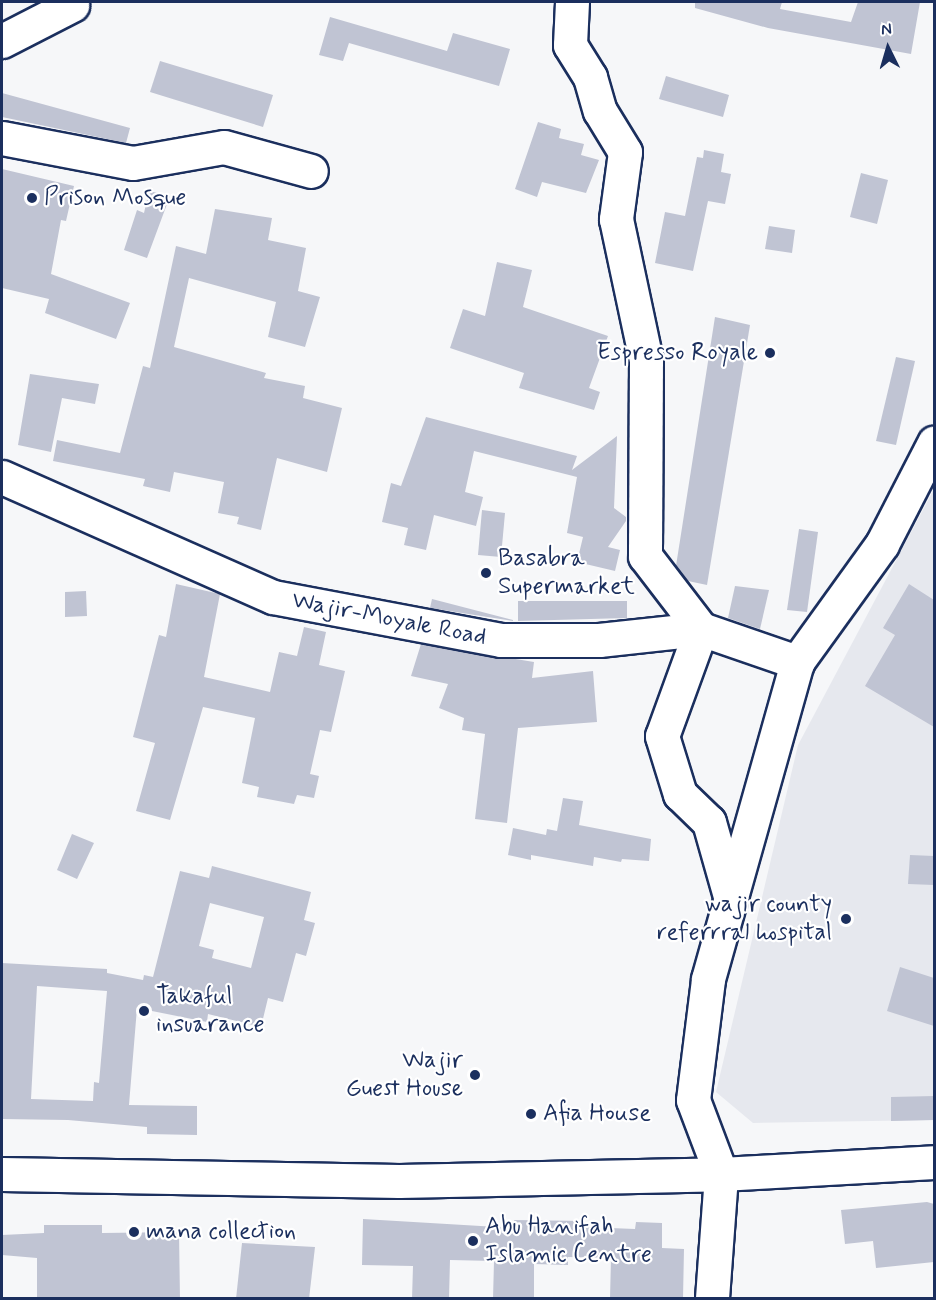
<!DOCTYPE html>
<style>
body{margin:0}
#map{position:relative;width:936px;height:1300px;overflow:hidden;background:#f6f7f9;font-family:Mynerve,sans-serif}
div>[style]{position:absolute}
.built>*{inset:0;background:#e6e8ee}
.building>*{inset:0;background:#c0c4d3}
.roads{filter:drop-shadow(2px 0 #1b2f5e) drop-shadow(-2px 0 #1b2f5e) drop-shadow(0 2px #1b2f5e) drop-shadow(0 -2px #1b2f5e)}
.minor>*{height:33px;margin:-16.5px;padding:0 16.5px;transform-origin:16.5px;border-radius:16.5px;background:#fff}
.dots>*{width:16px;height:16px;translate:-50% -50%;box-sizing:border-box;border:3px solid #fff;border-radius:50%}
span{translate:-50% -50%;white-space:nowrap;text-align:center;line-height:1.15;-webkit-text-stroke:4.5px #fff;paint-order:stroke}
.poi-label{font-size:24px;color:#1b2f5e}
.left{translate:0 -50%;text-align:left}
.right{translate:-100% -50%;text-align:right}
.street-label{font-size:24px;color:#1b2f5e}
.frame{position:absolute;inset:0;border:3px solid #1b2f5e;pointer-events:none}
.north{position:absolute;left:858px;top:18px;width:60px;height:60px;-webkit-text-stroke:4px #fff;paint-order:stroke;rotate:355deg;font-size:16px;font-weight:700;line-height:24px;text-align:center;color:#1b2f5e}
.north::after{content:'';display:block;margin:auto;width:21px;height:27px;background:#1b2f5e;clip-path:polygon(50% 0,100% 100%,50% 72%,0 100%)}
</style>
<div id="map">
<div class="built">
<i style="clip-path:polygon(934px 489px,934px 1120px,753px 1123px,716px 1092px,798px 745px)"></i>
</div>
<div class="building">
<i style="clip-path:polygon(695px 2px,782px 2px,780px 9px,851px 22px,858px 2px,920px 2px,911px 54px,768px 28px,695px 8px)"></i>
<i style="clip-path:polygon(330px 17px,447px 51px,453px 33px,510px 49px,499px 86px,349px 43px,343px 61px,319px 55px)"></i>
<i style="clip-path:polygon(160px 61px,273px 95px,263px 127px,150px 92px)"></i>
<i style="clip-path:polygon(666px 76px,729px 95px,723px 117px,659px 99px)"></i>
<i style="clip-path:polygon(2px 93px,130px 128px,126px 143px,2px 117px)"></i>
<i style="clip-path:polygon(538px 122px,561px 129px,559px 138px,584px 144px,581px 155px,599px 160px,586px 193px,542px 182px,537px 197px,515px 189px)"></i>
<i style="clip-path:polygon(704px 150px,724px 154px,721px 172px,731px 174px,725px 204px,708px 201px,693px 271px,655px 263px,665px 212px,685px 216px,697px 157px,703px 158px)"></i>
<i style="clip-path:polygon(2px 169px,74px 186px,66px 221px,61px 220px,51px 274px,130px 303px,116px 339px,45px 313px,49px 299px,2px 288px)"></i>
<i style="clip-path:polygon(861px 173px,888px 180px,877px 224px,850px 217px)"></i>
<i style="clip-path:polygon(149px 191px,170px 196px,147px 258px,124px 250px,137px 210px,144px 213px)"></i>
<i style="clip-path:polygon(215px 209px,272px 218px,268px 240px,306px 248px,298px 291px,320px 297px,305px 347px,268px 337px,276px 302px,189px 278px,174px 347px,266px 373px,264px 378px,305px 386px,303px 398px,342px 408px,327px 472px,277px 458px,261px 530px,237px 524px,239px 517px,218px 513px,224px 482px,174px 472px,170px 492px,143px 486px,145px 479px,53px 461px,57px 440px,120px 453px,143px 366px,150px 368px,176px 246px,206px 254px)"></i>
<i style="clip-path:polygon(769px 226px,795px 230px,792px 253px,765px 249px)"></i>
<i style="clip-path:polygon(497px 262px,532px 270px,523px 307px,608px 336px,589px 388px,600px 392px,594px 410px,519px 388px,524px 373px,450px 348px,463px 309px,485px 316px)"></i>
<i style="clip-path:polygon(715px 317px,750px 325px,707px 585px,688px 581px,676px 566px)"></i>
<i style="clip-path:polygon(896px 357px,915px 361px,896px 445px,876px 441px)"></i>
<i style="clip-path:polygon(30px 374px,99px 384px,95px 404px,62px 398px,51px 452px,18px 445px)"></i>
<i style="clip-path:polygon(426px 417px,577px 456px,572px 470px,617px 436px,614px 508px,626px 517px,626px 521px,608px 547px,620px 550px,615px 571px,577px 562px,583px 537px,567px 533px,577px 477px,474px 451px,465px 492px,483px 497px,476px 526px,434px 515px,426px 550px,404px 545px,408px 528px,382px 522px,391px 483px,401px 486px)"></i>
<i style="clip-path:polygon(482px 510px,505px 513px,501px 557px,478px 555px)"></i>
<i style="clip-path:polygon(799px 529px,818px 532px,807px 612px,787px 610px)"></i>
<i style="clip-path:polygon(176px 584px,220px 594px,204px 677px,270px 692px,279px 652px,297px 656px,304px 627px,326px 632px,319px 665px,345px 671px,331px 732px,320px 730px,310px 774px,319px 776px,314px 798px,297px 795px,294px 804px,257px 797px,259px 787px,242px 783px,255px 718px,203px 707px,170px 820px,136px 811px,155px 743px,133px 737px,159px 635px,166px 637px)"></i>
<i style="clip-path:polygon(909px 584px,934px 600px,934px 727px,865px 686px,895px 635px,883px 628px)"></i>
<i style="clip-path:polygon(735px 586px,769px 590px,760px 629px,728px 618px)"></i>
<i style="clip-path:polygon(86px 591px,87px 616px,65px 617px,65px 592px)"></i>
<i style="clip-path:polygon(432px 599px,513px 620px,513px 621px,430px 608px)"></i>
<i style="clip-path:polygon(518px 601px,627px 601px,627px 618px,518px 621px)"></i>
<i style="clip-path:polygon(421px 644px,534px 662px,532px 678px,593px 671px,597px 722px,518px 728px,507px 823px,475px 819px,485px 734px,462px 730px,464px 718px,439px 708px,448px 684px,411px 676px)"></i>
<i style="clip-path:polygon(563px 798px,583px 801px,579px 825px,651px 839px,649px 861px,622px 859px,621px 862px,594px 857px,593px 866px,531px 855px,531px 860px,508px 855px,513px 828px,546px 835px,547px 829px,557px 831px)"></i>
<i style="clip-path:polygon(72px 834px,94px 843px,77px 879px,57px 870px)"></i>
<i style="clip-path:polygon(910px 855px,934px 856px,934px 885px,908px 884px)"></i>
<i style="clip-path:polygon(evenodd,212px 866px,311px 892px,304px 920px,315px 923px,306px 956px,296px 953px,283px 1002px,268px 998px,261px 1027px,208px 1014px,207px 1022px,137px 1008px,129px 1105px,197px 1106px,197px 1135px,147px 1134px,147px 1127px,68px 1120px,2px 1119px,2px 963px,107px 969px,107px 973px,143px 980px,144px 975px,153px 977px,180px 871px,209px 878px,212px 866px,210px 903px,264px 917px,251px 968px,212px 958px,214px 950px,199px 946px,210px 903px,212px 866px,37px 986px,107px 991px,99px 1083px,94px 1082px,93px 1101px,31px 1099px,37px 986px)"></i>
<i style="clip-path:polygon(900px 967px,934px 978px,934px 1026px,887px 1011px)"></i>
<i style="clip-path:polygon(934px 1096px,934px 1120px,891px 1121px,891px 1097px)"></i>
<i style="clip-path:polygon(927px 1202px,934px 1204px,934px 1262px,876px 1268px,873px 1241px,845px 1244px,841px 1210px)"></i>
<i style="clip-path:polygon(363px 1219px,514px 1228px,514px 1220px,585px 1221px,585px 1227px,635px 1229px,636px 1222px,662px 1223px,662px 1248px,684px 1249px,683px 1299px,610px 1299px,611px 1258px,568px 1257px,568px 1265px,534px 1264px,534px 1299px,493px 1299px,494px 1261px,450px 1260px,449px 1299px,412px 1299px,413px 1266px,362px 1265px)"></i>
<i style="clip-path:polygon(44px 1225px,102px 1225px,102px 1233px,179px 1232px,180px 1299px,37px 1299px,37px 1258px,2px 1255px,2px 1235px,44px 1233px)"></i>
<i style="clip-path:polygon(242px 1243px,315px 1247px,309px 1299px,236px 1299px)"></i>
</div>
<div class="roads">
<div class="minor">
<i style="left:572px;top:2px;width:43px;rotate:92.7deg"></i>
<i style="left:570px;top:45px;width:38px;rotate:58deg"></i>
<i style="left:590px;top:77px;width:35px;rotate:74deg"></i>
<i style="left:600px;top:111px;width:48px;rotate:58.6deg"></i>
<i style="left:625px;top:152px;width:68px;rotate:97.7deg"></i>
<i style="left:616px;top:219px;width:144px;rotate:78deg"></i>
<i style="left:646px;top:360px;width:196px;rotate:90.3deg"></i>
<i style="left:645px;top:556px;width:92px;rotate:52.5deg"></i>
<i style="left:701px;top:629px;width:114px;rotate:110deg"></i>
<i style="left:662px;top:736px;width:61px;rotate:72.8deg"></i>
<i style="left:680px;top:794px;width:40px;rotate:44deg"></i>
<i style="left:709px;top:822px;width:77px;rotate:74.2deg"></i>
<i style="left:2px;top:41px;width:79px;rotate:-27.2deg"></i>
<i style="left:2px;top:138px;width:133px;rotate:10.8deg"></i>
<i style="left:133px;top:163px;width:92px;rotate:-10deg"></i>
<i style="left:224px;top:147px;width:90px;rotate:15.4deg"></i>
<i style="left:2px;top:477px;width:296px;rotate:23.9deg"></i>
<i style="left:273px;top:597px;width:232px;rotate:10.7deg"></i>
<i style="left:501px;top:640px;width:98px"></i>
<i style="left:599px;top:640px;width:103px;rotate:-6.2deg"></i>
<i style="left:701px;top:629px;width:102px;rotate:19deg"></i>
<i style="left:2px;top:1174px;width:397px;rotate:1deg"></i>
<i style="left:399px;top:1181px;width:322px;rotate:-1.2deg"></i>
<i style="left:721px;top:1174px;width:213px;rotate:-3.2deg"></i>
<i style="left:712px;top:1298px;width:124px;rotate:-85.8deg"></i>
<i style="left:721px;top:1174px;width:79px;rotate:-110.7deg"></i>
<i style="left:693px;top:1100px;width:122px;rotate:-82.9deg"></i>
<i style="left:708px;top:979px;width:329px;rotate:-74.3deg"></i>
<i style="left:797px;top:662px;width:145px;rotate:-54.2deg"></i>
<i style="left:882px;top:544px;width:114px;rotate:-62.8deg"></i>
</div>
</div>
<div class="dots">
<i style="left:32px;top:198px;background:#1b2f5e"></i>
<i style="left:770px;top:353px;background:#1b2f5e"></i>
<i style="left:486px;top:573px;background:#1b2f5e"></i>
<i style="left:846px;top:919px;background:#1b2f5e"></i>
<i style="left:144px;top:1011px;background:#1b2f5e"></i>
<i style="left:475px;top:1075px;background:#1b2f5e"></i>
<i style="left:531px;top:1114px;background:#1b2f5e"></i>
<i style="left:134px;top:1232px;background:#1b2f5e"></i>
<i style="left:473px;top:1241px;background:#1b2f5e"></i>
</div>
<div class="poi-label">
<span class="left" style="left:44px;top:198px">Prison Mosque</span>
<span class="right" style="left:758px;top:353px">Espresso Royale</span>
<span class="left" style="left:498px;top:573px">Basabra<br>Supermarket</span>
<span class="right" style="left:832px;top:919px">wajir county<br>referrral hospital</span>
<span class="left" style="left:156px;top:1011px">Takaful<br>insuarance</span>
<span class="right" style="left:463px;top:1075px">Wajir<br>Guest House</span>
<span class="left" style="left:543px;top:1114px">Afia House</span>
<span class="left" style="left:485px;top:1241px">Abu Hanifah<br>Islamic Centre</span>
<span class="left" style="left:146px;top:1232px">mana collection</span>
</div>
<div class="street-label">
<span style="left:389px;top:619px;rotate:11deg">Wajir-Moyale Road</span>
</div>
<div class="frame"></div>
<div class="north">N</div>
</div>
